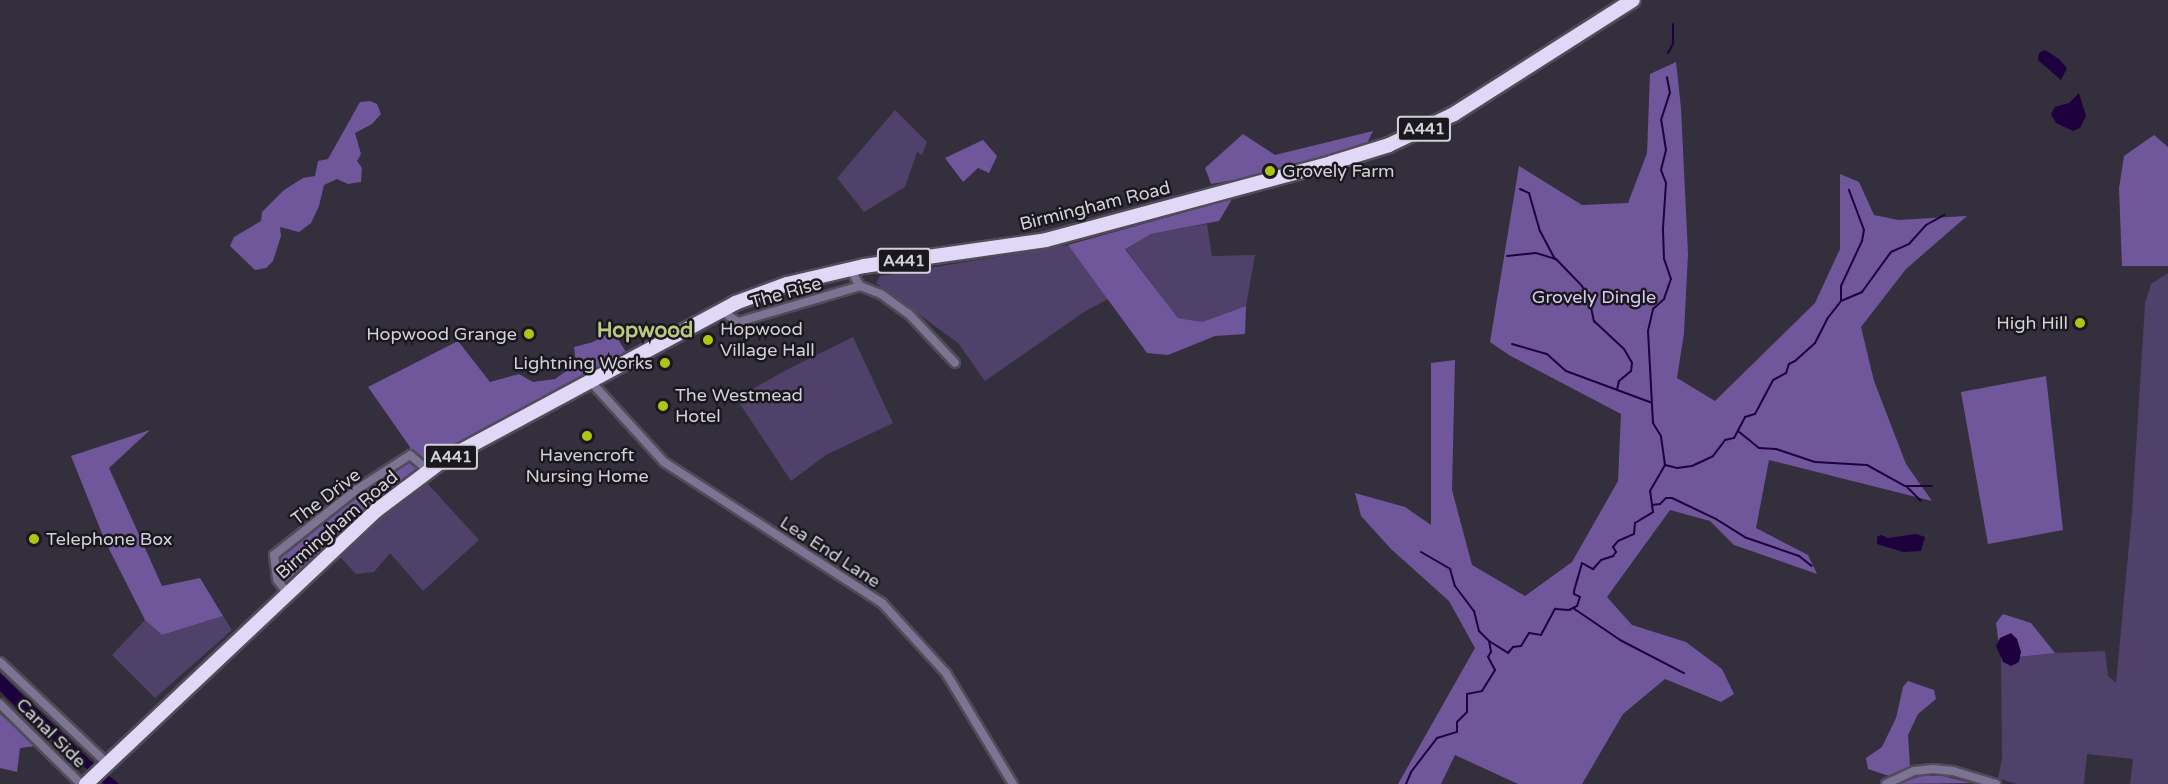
<!DOCTYPE html>
<style>
body{margin:0}
#map{position:relative;width:2168px;height:784px;overflow:hidden;background:#332f3c;font-family:"Varela Round",sans-serif}
div>[style]{position:absolute}
.green>*{inset:0;background:#4f4169}
.forest>*{inset:0;background:#70579c}
.water>*{inset:0;background:#1f003f}
.stream>*{height:2px;margin:-1px;padding:0 1px;transform-origin:1px;border-radius:1px;background:#1f003f}
.roads{filter:drop-shadow(2px 0 #504c58) drop-shadow(-2px 0 #504c58) drop-shadow(0 2px #504c58) drop-shadow(0 -2px #504c58)}
.street>*{height:8px;margin:-4px;padding:0 4px;transform-origin:4px;border-radius:4px;background:#7d7393}
.highway>*{height:14px;margin:-7px;padding:0 7px;transform-origin:7px;border-radius:7px;background:#e1d8f7}
.dots>*{width:16px;height:16px;translate:-50% -50%;box-sizing:border-box;border:3px solid #1a181e;border-radius:50%}
span{translate:-50% -50%;white-space:nowrap;text-align:center;line-height:1.15;-webkit-text-stroke:5px #1a181e;paint-order:stroke}
.shield-label span{padding:2px 4px;background:#1a181e;border:2px solid;border-radius:4px;-webkit-text-stroke-width:0}
.shield-label{font-size:16px;color:#d2d0d8;font-weight:700}
.poi-label{font-size:18px;color:#d2d0d8}
.left{translate:0 -50%;text-align:left}
.right{translate:-100% -50%;text-align:right}
.street-label{font-size:18px;color:#d2d0d8}
.park-label{font-size:18px;color:#d7cbf3}
.quarter-label{font-size:21px;color:#bacb80;font-weight:700}
</style>
<div id="map">
<div class="green">
<i style="clip-path:polygon(895px 110px,927px 142px,922px 155px,917px 152px,905px 187px,864px 212px,837px 178px)"></i>
<i style="clip-path:polygon(1207px 224px,1212px 256px,1255px 255px,1246px 306px,1202px 322px,1178px 318px,1125px 248px,1151px 234px)"></i>
<i style="clip-path:polygon(1068px 245px,1108px 299px,1084px 312px,985px 381px,958px 343px,876px 283px,880px 276px)"></i>
<i style="clip-path:polygon(2168px 273px,2168px 784px,2130px 784px,2133px 759px,2087px 754px,2084px 784px,2016px 784px,1998px 778px,2002px 759px,2001px 659px,2055px 653px,2105px 651px,2108px 676px,2116px 683px,2132px 513px,2145px 304px,2151px 284px)"></i>
<i style="clip-path:polygon(853px 337px,893px 423px,826px 455px,791px 481px,736px 398px,792px 367px)"></i>
<i style="clip-path:polygon(428px 484px,479px 540px,423px 591px,390px 553px,374px 572px,356px 574px,340px 557px,392px 506px)"></i>
<i style="clip-path:polygon(223px 616px,232px 630px,155px 698px,112px 655px,145px 620px,162px 635px)"></i>
</div>
<div class="forest">
<i style="clip-path:polygon(1676px 62px,1681px 108px,1688px 254px,1684px 333px,1677px 378px,1715px 401px,1815px 303px,1840px 249px,1840px 174px,1859px 182px,1874px 215px,1898px 220px,1967px 216px,1906px 269px,1861px 327px,1874px 381px,1906px 464px,1932px 501px,1769px 460px,1756px 528px,1808px 555px,1817px 574px,1734px 545px,1710px 521px,1670px 510px,1607px 597px,1632px 625px,1686px 642px,1722px 669px,1734px 694px,1721px 702px,1665px 679px,1623px 714px,1582px 784px,1518px 784px,1455px 755px,1441px 784px,1398px 784px,1475px 648px,1449px 601px,1391px 549px,1361px 516px,1355px 493px,1405px 507px,1431px 525px,1431px 363px,1455px 360px,1452px 490px,1472px 565px,1525px 596px,1572px 562px,1618px 481px,1621px 414px,1509px 355px,1490px 342px,1519px 166px,1582px 205px,1628px 203px,1647px 153px,1650px 74px)"></i>
<i style="clip-path:polygon(370px 101px,377px 104px,381px 114px,372px 124px,355px 133px,361px 154px,357px 161px,362px 168px,361px 182px,348px 184px,337px 179px,324px 185px,319px 206px,311px 223px,299px 232px,280px 227px,281px 236px,273px 261px,266px 268px,255px 270px,230px 246px,234px 237px,261px 221px,262px 212px,284px 190px,303px 178px,315px 176px,318px 161px,328px 159px,360px 102px)"></i>
<i style="clip-path:polygon(1373px 131px,1366px 145px,1246px 178px,1211px 184px,1205px 168px,1243px 134px,1275px 155px)"></i>
<i style="clip-path:polygon(2154px 135px,2168px 147px,2168px 266px,2122px 266px,2119px 188px,2124px 156px)"></i>
<i style="clip-path:polygon(983px 140px,997px 156px,989px 173px,978px 168px,963px 182px,945px 158px)"></i>
<i style="clip-path:polygon(1232px 199px,1219px 221px,1151px 234px,1125px 249px,1178px 318px,1202px 322px,1246px 306px,1245px 334px,1215px 336px,1168px 355px,1147px 353px,1068px 245px)"></i>
<i style="clip-path:polygon(613px 331px,626px 352px,496px 426px,375px 504px,285px 583px,280px 577px,277px 558px,344px 505px,408px 461px,410px 447px,368px 387px,458px 341px,490px 382px,519px 374px,533px 382px,555px 379px,576px 364px,574px 347px,593px 342px)"></i>
<i style="clip-path:polygon(2046px 376px,2063px 530px,1988px 544px,1961px 392px)"></i>
<i style="clip-path:polygon(150px 430px,109px 468px,162px 586px,200px 578px,223px 616px,162px 635px,145px 620px,105px 541px,71px 456px)"></i>
<i style="clip-path:polygon(2003px 614px,2031px 623px,2055px 653px,2001px 659px,1996px 623px)"></i>
<i style="clip-path:polygon(1908px 681px,1934px 690px,1936px 699px,1918px 714px,1908px 735px,1910px 766px,1889px 776px,1868px 769px,1866px 758px,1882px 747px,1896px 718px,1903px 687px)"></i>
<i style="clip-path:polygon(0 714px,36px 746px,20px 748px,17px 772px,0 768px)"></i>
<i style="clip-path:polygon(1921px 776px,1943px 776px,1971px 783px,1899px 784px)"></i>
</div>
<div class="water">
<i style="clip-path:polygon(2045px 50px,2059px 59px,2067px 68px,2061px 80px,2038px 60px,2039px 53px)"></i>
<i style="clip-path:polygon(2079px 93px,2086px 116px,2080px 128px,2073px 131px,2056px 123px,2051px 114px,2055px 107px,2069px 103px)"></i>
<i style="clip-path:polygon(1916px 534px,1925px 537px,1921px 551px,1903px 552px,1877px 544px,1877px 537px,1881px 535px,1888px 538px)"></i>
<i style="clip-path:polygon(2011px 633px,2017px 639px,2021px 652px,2019px 662px,2011px 666px,2003px 662px,1996px 646px,2000px 638px)"></i>
<i style="clip-path:polygon(0 673px,92px 762px,119px 784px,104px 784px,21px 712px,0 691px)"></i>
</div>
<div class="stream">
<i style="left:1668px;top:53px;width:10px;rotate:-61deg"></i>
<i style="left:1673px;top:44px;width:20px;rotate:-90deg"></i>
<i style="left:1520px;top:189px;width:10px;rotate:24deg"></i>
<i style="left:1529px;top:193px;width:40px;rotate:74deg"></i>
<i style="left:1540px;top:231px;width:32px;rotate:62deg"></i>
<i style="left:1507px;top:256px;width:29px;rotate:-6deg"></i>
<i style="left:1536px;top:253px;width:21px;rotate:17deg"></i>
<i style="left:1556px;top:259px;width:37px;rotate:46deg"></i>
<i style="left:1582px;top:286px;width:14px;rotate:60deg"></i>
<i style="left:1589px;top:298px;width:24px;rotate:78deg"></i>
<i style="left:1594px;top:321px;width:41px;rotate:43deg"></i>
<i style="left:1624px;top:349px;width:16px;rotate:60deg"></i>
<i style="left:1632px;top:363px;width:8px;rotate:97deg"></i>
<i style="left:1631px;top:371px;width:16px;rotate:140deg"></i>
<i style="left:1619px;top:381px;width:9px;rotate:103deg"></i>
<i style="left:1841px;top:301px;width:23px;rotate:-23deg"></i>
<i style="left:1862px;top:292px;width:49px;rotate:-54.1deg"></i>
<i style="left:1891px;top:252px;width:20px;rotate:-24deg"></i>
<i style="left:1909px;top:244px;width:25px;rotate:-48deg"></i>
<i style="left:1926px;top:225px;width:21px;rotate:-29deg"></i>
<i style="left:1512px;top:344px;width:36px;rotate:16deg"></i>
<i style="left:1547px;top:354px;width:25px;rotate:42deg"></i>
<i style="left:1566px;top:371px;width:90px;rotate:20.3deg"></i>
<i style="left:1738px;top:431px;width:27px;rotate:39deg"></i>
<i style="left:1759px;top:448px;width:17px;rotate:3deg"></i>
<i style="left:1776px;top:449px;width:41px;rotate:18.4deg"></i>
<i style="left:1815px;top:462px;width:52px;rotate:3.3deg"></i>
<i style="left:1867px;top:465px;width:43px;rotate:28.9deg"></i>
<i style="left:1905px;top:486px;width:27px"></i>
<i style="left:1665px;top:465px;width:29px;rotate:-98deg"></i>
<i style="left:1661px;top:436px;width:15px;rotate:-122deg"></i>
<i style="left:1653px;top:423px;width:92px;rotate:-93.1deg"></i>
<i style="left:1648px;top:331px;width:23px;rotate:-77deg"></i>
<i style="left:1653px;top:309px;width:15px;rotate:-42deg"></i>
<i style="left:1664px;top:299px;width:21px;rotate:-71deg"></i>
<i style="left:1671px;top:279px;width:21px;rotate:-109deg"></i>
<i style="left:1664px;top:259px;width:31px;rotate:-92deg"></i>
<i style="left:1663px;top:228px;width:45px;rotate:-86.2deg"></i>
<i style="left:1666px;top:183px;width:14px;rotate:-111deg"></i>
<i style="left:1661px;top:170px;width:21px;rotate:-76deg"></i>
<i style="left:1666px;top:150px;width:30px;rotate:-99deg"></i>
<i style="left:1661px;top:120px;width:28px;rotate:-72deg"></i>
<i style="left:1670px;top:93px;width:16px;rotate:-101deg"></i>
<i style="left:1906px;top:486px;width:21px;rotate:45deg"></i>
<i style="left:1652px;top:505px;width:8px;rotate:-7deg"></i>
<i style="left:1660px;top:504px;width:8px;rotate:-45deg"></i>
<i style="left:1666px;top:498px;width:6px"></i>
<i style="left:1672px;top:498px;width:49px;rotate:25.5deg"></i>
<i style="left:1716px;top:519px;width:36px;rotate:32deg"></i>
<i style="left:1747px;top:538px;width:55px;rotate:19.1deg"></i>
<i style="left:1799px;top:556px;width:16px;rotate:38deg"></i>
<i style="left:1421px;top:552px;width:34px;rotate:30deg"></i>
<i style="left:1450px;top:569px;width:18px;rotate:74deg"></i>
<i style="left:1455px;top:586px;width:31px;rotate:53deg"></i>
<i style="left:1474px;top:611px;width:21px;rotate:76deg"></i>
<i style="left:1479px;top:631px;width:14px;rotate:45deg"></i>
<i style="left:1573px;top:608px;width:57px;rotate:34.2deg"></i>
<i style="left:1620px;top:640px;width:72px;rotate:27.3deg"></i>
<i style="left:1406px;top:784px;width:13px;rotate:-67deg"></i>
<i style="left:1411px;top:772px;width:43px;rotate:-52.6deg"></i>
<i style="left:1437px;top:738px;width:21px;rotate:-17deg"></i>
<i style="left:1457px;top:732px;width:10px;rotate:-90deg"></i>
<i style="left:1457px;top:722px;width:14px;rotate:-45deg"></i>
<i style="left:1467px;top:712px;width:18px;rotate:-90deg"></i>
<i style="left:1467px;top:694px;width:15px;rotate:-11deg"></i>
<i style="left:1482px;top:691px;width:25px;rotate:-58deg"></i>
<i style="left:1495px;top:670px;width:15px;rotate:-118deg"></i>
<i style="left:1488px;top:657px;width:6px;rotate:-59deg"></i>
<i style="left:1491px;top:652px;width:11px;rotate:-100deg"></i>
<i style="left:1489px;top:641px;width:22px;rotate:32deg"></i>
<i style="left:1508px;top:653px;width:8px;rotate:-50deg"></i>
<i style="left:1513px;top:647px;width:8px;rotate:-7deg"></i>
<i style="left:1521px;top:646px;width:15px;rotate:-58deg"></i>
<i style="left:1529px;top:633px;width:12px;rotate:9deg"></i>
<i style="left:1541px;top:635px;width:30px;rotate:-62deg"></i>
<i style="left:1555px;top:609px;width:14px;rotate:4deg"></i>
<i style="left:1569px;top:610px;width:9px;rotate:-27deg"></i>
<i style="left:1577px;top:606px;width:9px;rotate:-72deg"></i>
<i style="left:1580px;top:597px;width:7px;rotate:-153deg"></i>
<i style="left:1574px;top:594px;width:3px;rotate:-90deg"></i>
<i style="left:1574px;top:591px;width:29px;rotate:-74deg"></i>
<i style="left:1582px;top:563px;width:13px;rotate:29deg"></i>
<i style="left:1593px;top:569px;width:12px;rotate:-48deg"></i>
<i style="left:1601px;top:560px;width:13px;rotate:-18deg"></i>
<i style="left:1613px;top:556px;width:5px;rotate:-53deg"></i>
<i style="left:1616px;top:552px;width:6px;rotate:-121deg"></i>
<i style="left:1613px;top:547px;width:8px;rotate:-50deg"></i>
<i style="left:1618px;top:541px;width:17px;rotate:-24deg"></i>
<i style="left:1634px;top:534px;width:11px;rotate:-85deg"></i>
<i style="left:1635px;top:523px;width:21px;rotate:-31deg"></i>
<i style="left:1653px;top:512px;width:21px;rotate:-98deg"></i>
<i style="left:1650px;top:491px;width:30px;rotate:-60deg"></i>
<i style="left:1665px;top:465px;width:12px;rotate:14deg"></i>
<i style="left:1677px;top:468px;width:15px;rotate:-8deg"></i>
<i style="left:1692px;top:466px;width:23px;rotate:-25deg"></i>
<i style="left:1713px;top:456px;width:20px;rotate:-53deg"></i>
<i style="left:1725px;top:440px;width:9px;rotate:-13deg"></i>
<i style="left:1734px;top:438px;width:24px;rotate:-62deg"></i>
<i style="left:1745px;top:417px;width:10px;rotate:-17deg"></i>
<i style="left:1755px;top:414px;width:38px;rotate:-62deg"></i>
<i style="left:1773px;top:380px;width:15px;rotate:-28deg"></i>
<i style="left:1786px;top:373px;width:9px;rotate:-72deg"></i>
<i style="left:1789px;top:364px;width:7px;rotate:-27deg"></i>
<i style="left:1795px;top:361px;width:27px;rotate:-42deg"></i>
<i style="left:1815px;top:343px;width:27px;rotate:-63deg"></i>
<i style="left:1827px;top:319px;width:23px;rotate:-52deg"></i>
<i style="left:1841px;top:301px;width:15px;rotate:-90deg"></i>
<i style="left:1841px;top:286px;width:50px;rotate:-65deg"></i>
<i style="left:1862px;top:241px;width:11px;rotate:-80deg"></i>
<i style="left:1864px;top:230px;width:43px;rotate:-110.6deg"></i>
</div>
<div class="roads">
<div class="street">
<i style="left:850px;top:269px;width:20px;rotate:60deg"></i>
<i style="left:722px;top:311px;width:19px;rotate:35deg"></i>
<i style="left:738px;top:322px;width:127px;rotate:-16.4deg"></i>
<i style="left:860px;top:286px;width:22px;rotate:21deg"></i>
<i style="left:881px;top:294px;width:34px;rotate:36deg"></i>
<i style="left:909px;top:314px;width:67px;rotate:46.8deg"></i>
<i style="left:591px;top:382px;width:108px;rotate:47.6deg"></i>
<i style="left:664px;top:462px;width:260px;rotate:32.9deg"></i>
<i style="left:882px;top:603px;width:95px;rotate:47.6deg"></i>
<i style="left:946px;top:673px;width:130px;rotate:58.9deg"></i>
<i style="left:287px;top:593px;width:17px;rotate:-126deg"></i>
<i style="left:277px;top:579px;width:24px;rotate:-97deg"></i>
<i style="left:274px;top:555px;width:105px;rotate:-38.4deg"></i>
<i style="left:356px;top:490px;width:64px;rotate:-32.9deg"></i>
<i style="left:410px;top:455px;width:25px;rotate:40deg"></i>
<i style="left:0;top:662px;width:149px;rotate:43.4deg"></i>
<i style="left:0;top:704px;width:114px;rotate:44.6deg"></i>
<i style="left:1886px;top:784px;width:31px;rotate:-25deg"></i>
<i style="left:1914px;top:771px;width:19px;rotate:-6deg"></i>
<i style="left:1933px;top:769px;width:20px;rotate:6deg"></i>
<i style="left:1953px;top:771px;width:45px;rotate:16.8deg"></i>
</div>
<div class="highway">
<i style="left:86px;top:784px;width:400px;rotate:-43.3deg"></i>
<i style="left:377px;top:510px;width:81px;rotate:-37deg"></i>
<i style="left:442px;top:461px;width:333px;rotate:-28.3deg"></i>
<i style="left:735px;top:303px;width:55px;rotate:-20.1deg"></i>
<i style="left:787px;top:284px;width:79px;rotate:-13.2deg"></i>
<i style="left:864px;top:266px;width:184px;rotate:-8.1deg"></i>
<i style="left:1046px;top:240px;width:295px;rotate:-15.1deg"></i>
<i style="left:1331px;top:163px;width:61px;rotate:-17.2deg"></i>
<i style="left:1389px;top:145px;width:72px;rotate:-25.5deg"></i>
<i style="left:1454px;top:114px;width:212px;rotate:-32.5deg"></i>
</div>
</div>
<div class="dots">
<i style="left:1270px;top:171px;background:#abc615"></i>
<i style="left:2080px;top:323px;background:#abc615"></i>
<i style="left:529px;top:334px;background:#abc615"></i>
<i style="left:708px;top:340px;background:#abc615"></i>
<i style="left:665px;top:363px;background:#abc615"></i>
<i style="left:663px;top:406px;background:#abc615"></i>
<i style="left:587px;top:436px;background:#abc615"></i>
<i style="left:34px;top:539px;background:#abc615"></i>
</div>
<div class="shield-label">
<span style="left:1424px;top:129px">A441</span>
<span style="left:904px;top:261px">A441</span>
<span style="left:451px;top:457px">A441</span>
</div>
<div class="poi-label">
<span class="left" style="left:1282px;top:171px">Grovely Farm</span>
<span class="right" style="left:2068px;top:323px">High Hill</span>
<span class="left" style="left:720px;top:340px">Hopwood<br>Village Hall</span>
<span class="right" style="left:517px;top:334px">Hopwood Grange</span>
<span class="right" style="left:653px;top:363px">Lightning Works</span>
<span class="left" style="left:675px;top:406px">The Westmead<br>Hotel</span>
<span style="left:587px;top:466px">Havencroft<br>Nursing Home</span>
<span class="left" style="left:46px;top:539px">Telephone Box</span>
</div>
<div class="street-label">
<span style="left:1095px;top:206px;rotate:-14deg">Birmingham Road</span>
<span style="left:786px;top:293px;rotate:-16deg">The Rise</span>
<span style="left:326px;top:497px;rotate:-37deg">The Drive</span>
<span style="left:337px;top:525px;rotate:-41deg">Birmingham Road</span>
<span style="left:830px;top:552px;rotate:33deg">Lea End Lane</span>
<span style="left:51px;top:733px;rotate:45deg">Canal Side</span>
</div>
<div class="park-label">
<span style="left:1594px;top:297px">Grovely Dingle</span>
</div>
<div class="quarter-label">
<span style="left:645px;top:331px">Hopwood</span>
</div>
</div>
